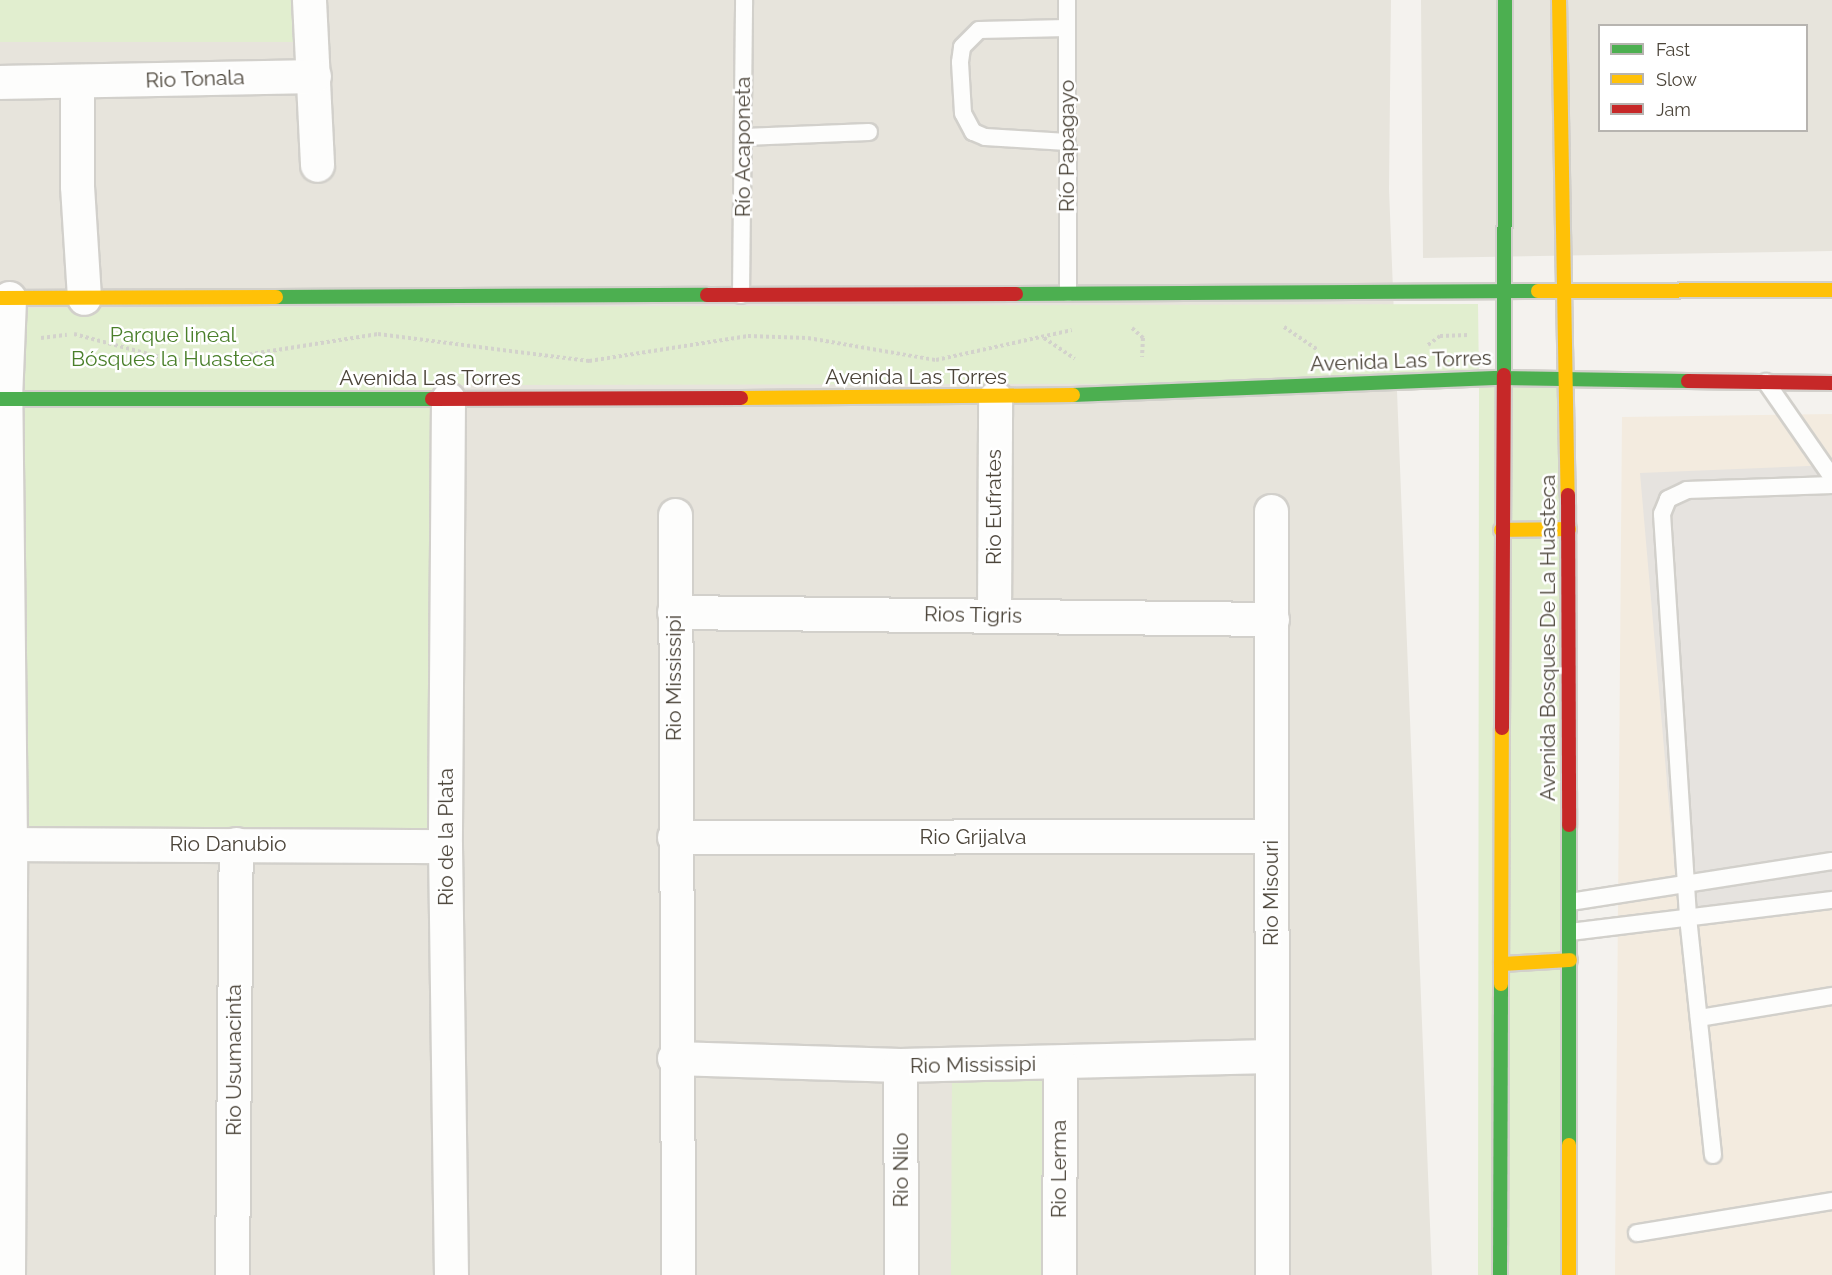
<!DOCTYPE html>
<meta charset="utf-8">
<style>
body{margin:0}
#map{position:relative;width:1832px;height:1275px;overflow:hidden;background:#f4f2ee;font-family:Raleway,sans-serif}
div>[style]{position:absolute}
.residential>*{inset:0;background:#e7e4dc}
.commercial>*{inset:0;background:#f3ebdf}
.green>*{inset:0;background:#e1eecf}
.parking>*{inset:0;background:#e6e3df}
.path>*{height:4px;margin-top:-2px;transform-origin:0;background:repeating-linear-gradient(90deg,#d3d2cc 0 3px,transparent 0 6px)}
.roads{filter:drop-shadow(2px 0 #d2d0cb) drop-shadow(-2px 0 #d2d0cb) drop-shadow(0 2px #d2d0cb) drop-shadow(0 -2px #d2d0cb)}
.lane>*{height:16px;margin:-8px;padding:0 8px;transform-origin:8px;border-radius:8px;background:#fdfdfc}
.street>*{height:33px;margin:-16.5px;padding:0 16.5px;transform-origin:16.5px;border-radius:16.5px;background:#fdfdfc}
.fast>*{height:14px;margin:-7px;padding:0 7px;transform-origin:7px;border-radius:7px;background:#4caf50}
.slow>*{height:14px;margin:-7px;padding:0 7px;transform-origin:7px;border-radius:7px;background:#ffc107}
.jam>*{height:14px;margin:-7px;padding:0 7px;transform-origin:7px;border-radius:7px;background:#c62828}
span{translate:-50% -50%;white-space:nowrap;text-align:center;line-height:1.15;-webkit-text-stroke:5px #fff;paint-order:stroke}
.street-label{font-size:21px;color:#4b4439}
.park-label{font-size:21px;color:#4a7f2a}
.legend{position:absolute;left:1598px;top:24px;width:210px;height:108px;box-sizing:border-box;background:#fff;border:2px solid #b7b4b0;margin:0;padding:8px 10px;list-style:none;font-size:18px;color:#4b4439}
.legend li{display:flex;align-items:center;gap:12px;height:30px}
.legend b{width:30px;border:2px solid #b7b4b0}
</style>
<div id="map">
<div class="residential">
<i style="clip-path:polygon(0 0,1391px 0,1389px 189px,1432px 1275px,0 1275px)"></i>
<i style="clip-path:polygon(evenodd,1421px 0,1832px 0,1832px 251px,1423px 258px,1421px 0,1600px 26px,1806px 26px,1806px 130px,1600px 130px,1600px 26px)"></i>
</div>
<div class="commercial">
<i style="clip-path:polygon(1832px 414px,1832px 1275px,1615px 1275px,1622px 417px)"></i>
</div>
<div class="green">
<i style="clip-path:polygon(0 0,307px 0,307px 42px,0 42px)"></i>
<i style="clip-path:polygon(1478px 304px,1479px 382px,1568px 381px,1573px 1275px,1478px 1275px,1479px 383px,452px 385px,452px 828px,11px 835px,11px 308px)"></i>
<i style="clip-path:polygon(952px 1072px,1053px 1072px,1053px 1275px,951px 1275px)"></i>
</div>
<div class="parking">
<i style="clip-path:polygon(1832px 465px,1832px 897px,1679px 920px,1640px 473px)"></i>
</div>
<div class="path">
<i style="left:1284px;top:327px;width:41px;rotate:34.1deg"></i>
<i style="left:1132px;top:328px;width:15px;rotate:42deg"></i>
<i style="left:1143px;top:338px;width:19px;rotate:93deg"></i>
<i style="left:74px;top:334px;width:100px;rotate:15deg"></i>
<i style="left:171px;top:360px;width:49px;rotate:-1.2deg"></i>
<i style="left:220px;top:359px;width:160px;rotate:-9deg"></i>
<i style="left:378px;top:334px;width:213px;rotate:7.3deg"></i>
<i style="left:589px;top:361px;width:161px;rotate:-8.9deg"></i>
<i style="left:748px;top:336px;width:60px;rotate:1.9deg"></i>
<i style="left:808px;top:338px;width:130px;rotate:9.8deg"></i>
<i style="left:936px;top:360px;width:139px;rotate:-12.4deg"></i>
<i style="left:41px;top:338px;width:26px;rotate:-7deg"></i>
<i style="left:1044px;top:338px;width:37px;rotate:34deg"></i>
<i style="left:1428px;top:345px;width:15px;rotate:-37deg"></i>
<i style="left:1440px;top:336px;width:29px;rotate:-2deg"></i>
</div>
<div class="roads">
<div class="lane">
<i style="left:1067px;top:0;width:293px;rotate:89.8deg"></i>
<i style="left:744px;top:137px;width:125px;rotate:-2.3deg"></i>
<i style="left:1067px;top:142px;width:82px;rotate:-176.5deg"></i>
<i style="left:985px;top:137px;width:13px;rotate:-157deg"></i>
<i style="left:973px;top:132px;width:21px;rotate:-118deg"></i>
<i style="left:963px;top:113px;width:51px;rotate:-93.4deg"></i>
<i style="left:960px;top:62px;width:15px;rotate:-82deg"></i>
<i style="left:962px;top:47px;width:24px;rotate:-45deg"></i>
<i style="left:979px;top:30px;width:88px;rotate:-1.3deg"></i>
<i style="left:741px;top:295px;width:295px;rotate:-89.4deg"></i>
<i style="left:1766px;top:382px;width:116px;rotate:55.2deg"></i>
<i style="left:1570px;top:902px;width:265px;rotate:-8.9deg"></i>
<i style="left:1570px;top:932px;width:264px;rotate:-7deg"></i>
<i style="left:1699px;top:1018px;width:135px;rotate:-9.4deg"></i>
<i style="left:1713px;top:1155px;width:240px;rotate:-96deg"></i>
<i style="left:1688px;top:916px;width:403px;rotate:-93.7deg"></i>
<i style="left:1662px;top:514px;width:16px;rotate:-68deg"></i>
<i style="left:1668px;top:499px;width:21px;rotate:-25deg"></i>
<i style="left:1687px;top:490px;width:145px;rotate:-2deg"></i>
<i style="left:1637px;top:1233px;width:198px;rotate:-9.3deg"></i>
</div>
<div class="street">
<i style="left:309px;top:0;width:165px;rotate:87.2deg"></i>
<i style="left:0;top:82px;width:314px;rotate:-1.1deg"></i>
<i style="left:77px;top:82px;width:104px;rotate:90deg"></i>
<i style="left:77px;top:186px;width:112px;rotate:86.4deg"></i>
<i style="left:448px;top:399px;width:447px;rotate:90.4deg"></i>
<i style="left:445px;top:846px;width:429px;rotate:89.2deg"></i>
<i style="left:1271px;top:511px;width:764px;rotate:89.93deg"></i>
<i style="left:675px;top:515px;width:760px;rotate:89.77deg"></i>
<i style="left:674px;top:612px;width:598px;rotate:0.67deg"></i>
<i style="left:994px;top:615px;width:217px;rotate:-89.7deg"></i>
<i style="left:674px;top:837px;width:597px;rotate:-0.1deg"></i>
<i style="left:10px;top:844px;width:435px;rotate:0.3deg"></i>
<i style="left:674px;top:1058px;width:226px;rotate:1.8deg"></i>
<i style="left:900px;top:1065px;width:371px;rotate:-1.4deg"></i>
<i style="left:900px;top:1065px;width:210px;rotate:89.7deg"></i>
<i style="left:8px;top:1275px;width:431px;rotate:-89.7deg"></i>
<i style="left:10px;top:844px;width:445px;rotate:-90.6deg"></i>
<i style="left:5px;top:399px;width:101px;rotate:-87.7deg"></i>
<i style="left:232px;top:1275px;width:431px;rotate:-89.5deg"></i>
<i style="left:1059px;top:1275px;width:211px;rotate:-89.7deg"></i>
</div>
<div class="fast">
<i style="left:1016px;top:294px;width:522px;rotate:-0.33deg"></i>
<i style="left:276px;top:297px;width:431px;rotate:-0.3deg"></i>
<i style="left:1504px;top:375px;width:375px;rotate:-89.8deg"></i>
<i style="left:1073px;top:395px;width:428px;rotate:-2.3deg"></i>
<i style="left:1501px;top:378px;width:187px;rotate:0.9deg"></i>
<i style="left:0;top:399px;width:432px"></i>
<i style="left:1569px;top:825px;width:320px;rotate:90deg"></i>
<i style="left:1500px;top:1275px;width:291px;rotate:-89.8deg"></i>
</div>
<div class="slow">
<i style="left:1559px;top:0;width:495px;rotate:89deg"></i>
<i style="left:1538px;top:291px;width:294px;rotate:-0.2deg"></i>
<i style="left:0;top:298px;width:276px;rotate:-0.2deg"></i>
<i style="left:741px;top:398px;width:332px;rotate:-0.5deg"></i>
<i style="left:1501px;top:530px;width:68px;rotate:-0.8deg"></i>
<i style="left:1501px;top:964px;width:69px;rotate:-3.3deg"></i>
<i style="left:1501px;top:984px;width:256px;rotate:-89.8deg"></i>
<i style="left:1569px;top:1145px;width:130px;rotate:90deg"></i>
</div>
<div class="jam">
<i style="left:707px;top:295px;width:309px;rotate:-0.2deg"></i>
<i style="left:1688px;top:381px;width:144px;rotate:0.8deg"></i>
<i style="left:432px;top:399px;width:309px;rotate:-0.2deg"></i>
<i style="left:1568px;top:495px;width:330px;rotate:89.8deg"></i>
<i style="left:1502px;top:728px;width:353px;rotate:-89.7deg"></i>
</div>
</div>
<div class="street-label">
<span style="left:195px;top:79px;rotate:-2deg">Rio Tonala</span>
<span style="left:1067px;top:146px;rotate:-90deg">Río Papagayo</span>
<span style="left:743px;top:147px;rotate:-90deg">Río Acaponeta</span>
<span style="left:1401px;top:361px;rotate:-2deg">Avenida Las Torres</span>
<span style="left:916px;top:377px">Avenida Las Torres</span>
<span style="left:430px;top:378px">Avenida Las Torres</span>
<span style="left:994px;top:507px;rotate:-90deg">Rio Eufrates</span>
<span style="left:973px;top:615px;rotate:1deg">Rios Tigris</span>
<span style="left:1548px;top:638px;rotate:-90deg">Avenida Bosques De La Huasteca</span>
<span style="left:674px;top:678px;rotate:-90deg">Rio Mississipi</span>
<span style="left:446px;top:837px;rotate:-90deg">Rio de la Plata</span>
<span style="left:973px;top:837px">Rio Grijalva</span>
<span style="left:228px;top:844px">Rio Danubio</span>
<span style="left:1271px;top:893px;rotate:-90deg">Rio Misouri</span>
<span style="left:234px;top:1060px;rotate:-90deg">Rio Usumacinta</span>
<span style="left:973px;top:1065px;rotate:-1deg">Rio Mississipi</span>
<span style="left:1059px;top:1169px;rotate:-90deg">Rio Lerma</span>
<span style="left:901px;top:1170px;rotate:-90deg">Rio Nilo</span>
</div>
<div class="park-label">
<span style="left:173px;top:347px">Parque lineal<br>Bósques la Huasteca</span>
</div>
<ul class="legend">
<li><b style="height:8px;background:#4caf50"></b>Fast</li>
<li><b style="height:8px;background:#ffc107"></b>Slow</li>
<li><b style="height:8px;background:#c62828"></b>Jam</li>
</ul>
</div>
